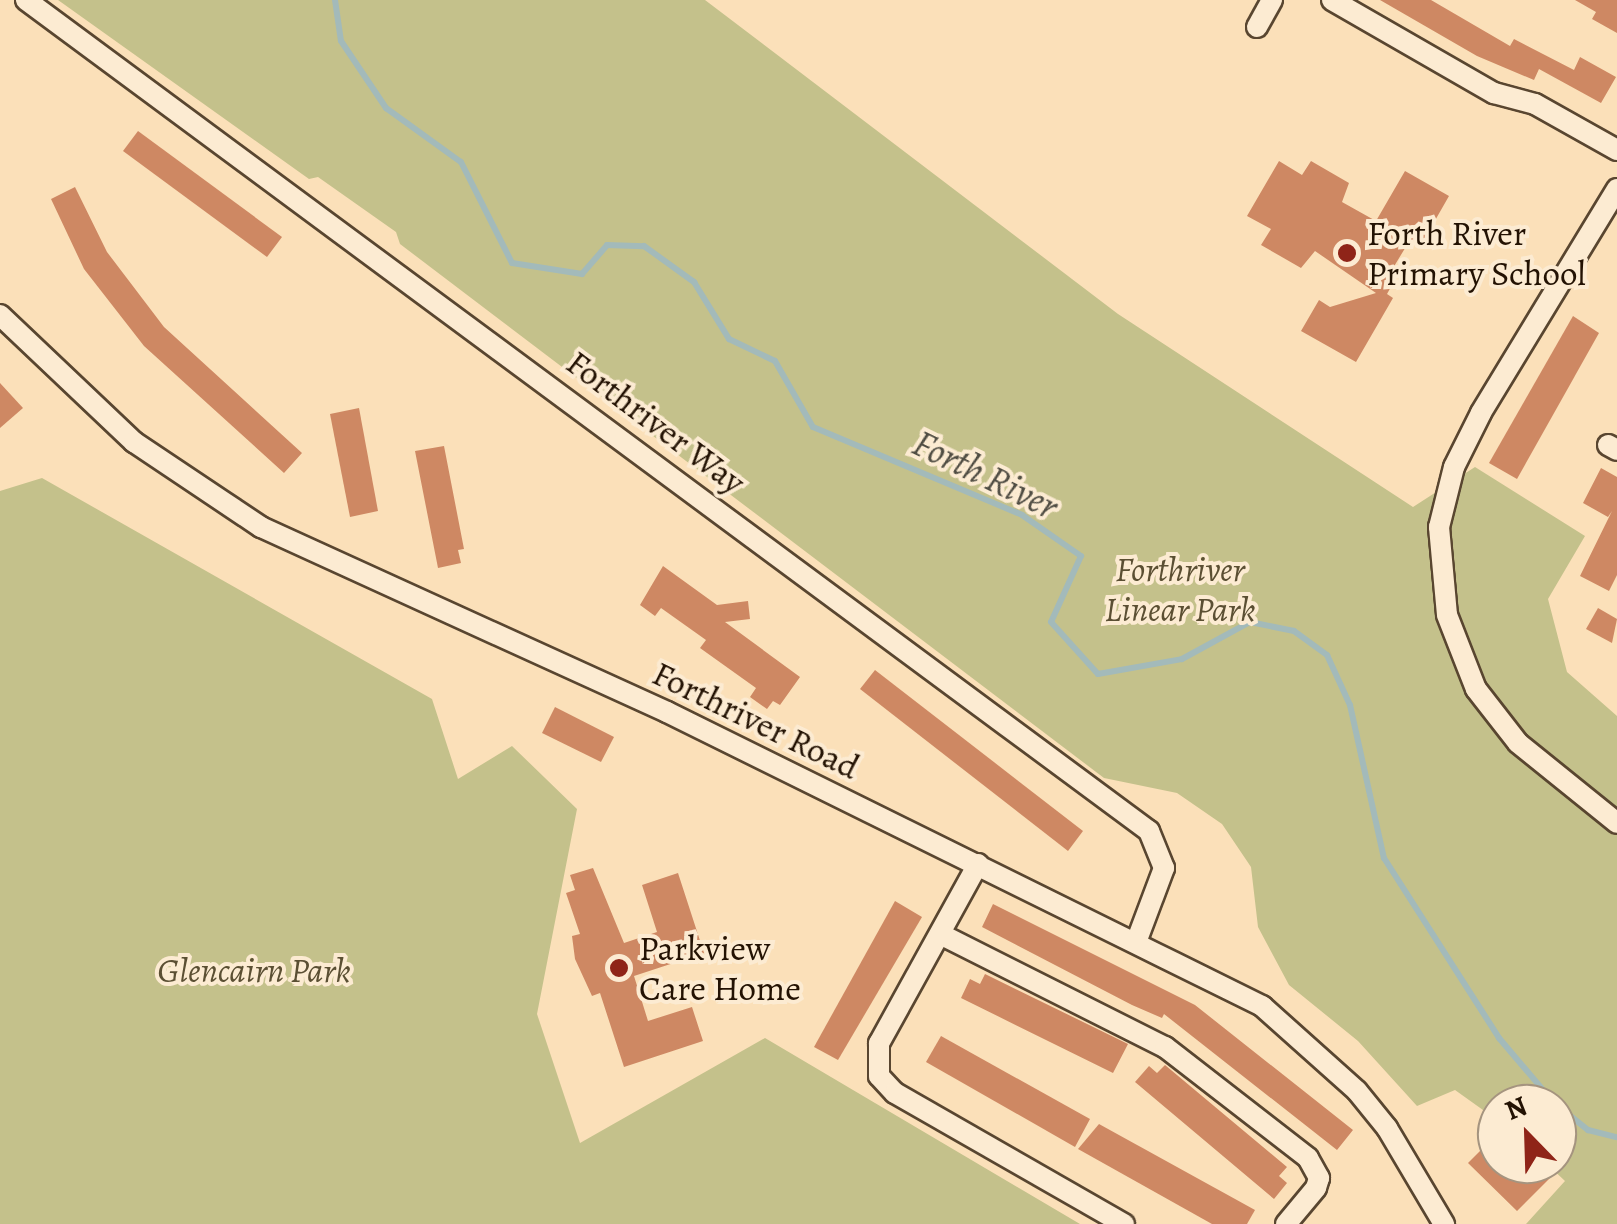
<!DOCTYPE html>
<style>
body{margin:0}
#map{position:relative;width:1617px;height:1224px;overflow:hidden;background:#fbe0b9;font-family:Alegreya,serif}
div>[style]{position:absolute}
.green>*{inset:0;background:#c4c18b}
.stream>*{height:6px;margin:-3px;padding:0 3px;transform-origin:3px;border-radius:3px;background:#a3baba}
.building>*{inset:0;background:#ce8863}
.roads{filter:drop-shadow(2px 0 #594630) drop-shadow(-2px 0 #594630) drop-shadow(0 2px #594630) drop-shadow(0 -2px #594630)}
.street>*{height:20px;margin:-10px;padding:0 10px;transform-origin:10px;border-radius:10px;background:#fcebd2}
.dots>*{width:28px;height:28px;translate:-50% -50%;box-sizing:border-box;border:5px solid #fcebd2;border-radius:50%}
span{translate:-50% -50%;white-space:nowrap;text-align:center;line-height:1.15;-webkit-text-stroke:8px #fcebd2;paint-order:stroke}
.poi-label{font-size:35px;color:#231203}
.left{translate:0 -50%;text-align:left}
.street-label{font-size:35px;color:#231203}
.park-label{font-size:35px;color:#5b4f33;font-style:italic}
.water-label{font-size:38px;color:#504d43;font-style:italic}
.north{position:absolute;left:1477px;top:1084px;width:100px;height:100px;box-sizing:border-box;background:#fcebd2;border:2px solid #a5947f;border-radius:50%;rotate:337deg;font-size:28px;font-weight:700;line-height:40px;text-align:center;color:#231203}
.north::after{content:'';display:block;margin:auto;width:35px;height:45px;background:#8f2418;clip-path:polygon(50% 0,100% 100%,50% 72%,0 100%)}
</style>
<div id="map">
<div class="green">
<i style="clip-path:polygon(58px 0,705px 0,1118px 314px,1413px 507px,1475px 467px,1585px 536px,1548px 599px,1567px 672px,1617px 716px,1617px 1224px,1526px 1224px,1565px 1181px,1547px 1164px,1557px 1164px,1557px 1104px,1497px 1104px,1497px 1120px,1455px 1090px,1417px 1106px,1358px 1041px,1289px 985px,1258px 927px,1251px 867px,1222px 824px,1177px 793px,1104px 778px,400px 244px,396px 232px,318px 177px,309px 179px)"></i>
<i style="clip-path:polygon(42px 478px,432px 699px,458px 779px,512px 746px,577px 809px,537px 1014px,580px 1143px,765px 1038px,1080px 1224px,0 1224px,0 491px)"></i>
</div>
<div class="stream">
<i style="left:335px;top:0;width:41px;rotate:81.7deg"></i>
<i style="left:341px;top:41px;width:81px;rotate:56.1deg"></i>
<i style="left:386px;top:108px;width:92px;rotate:35.8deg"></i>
<i style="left:461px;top:162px;width:113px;rotate:63.2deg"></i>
<i style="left:512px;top:263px;width:71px;rotate:8.9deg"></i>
<i style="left:582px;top:274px;width:38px;rotate:-49deg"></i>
<i style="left:607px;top:245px;width:37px;rotate:2deg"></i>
<i style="left:644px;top:246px;width:62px;rotate:35.8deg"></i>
<i style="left:694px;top:282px;width:67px;rotate:58.4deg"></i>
<i style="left:729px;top:339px;width:51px;rotate:25.6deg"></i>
<i style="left:775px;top:361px;width:76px;rotate:60.1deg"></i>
<i style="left:813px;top:427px;width:227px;rotate:22.8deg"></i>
<i style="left:1022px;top:515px;width:72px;rotate:34.8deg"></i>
<i style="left:1081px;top:556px;width:72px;rotate:114.4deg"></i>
<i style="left:1051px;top:622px;width:70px;rotate:47.9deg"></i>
<i style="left:1098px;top:674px;width:85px;rotate:-10.1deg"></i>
<i style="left:1182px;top:659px;width:77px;rotate:-28.6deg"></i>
<i style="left:1250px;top:622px;width:45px;rotate:11.6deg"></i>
<i style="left:1294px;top:631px;width:41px;rotate:36deg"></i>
<i style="left:1327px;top:655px;width:55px;rotate:65.3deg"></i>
<i style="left:1350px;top:705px;width:157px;rotate:77.5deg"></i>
<i style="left:1384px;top:858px;width:214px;rotate:57.4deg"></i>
<i style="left:1499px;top:1038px;width:87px;rotate:49.7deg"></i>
<i style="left:1557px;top:1105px;width:40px;rotate:39deg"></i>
<i style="left:1588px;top:1130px;width:30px;rotate:14deg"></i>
</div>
<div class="building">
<i style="clip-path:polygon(1380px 0,1431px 0,1510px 46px,1514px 39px,1574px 70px,1580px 57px,1616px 77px,1601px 103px,1539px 69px,1534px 80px,1477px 56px)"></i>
<i style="clip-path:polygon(1575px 0,1617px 0,1617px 33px,1592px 19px,1596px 12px)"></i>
<i style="clip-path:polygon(138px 131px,282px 237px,267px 257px,123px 151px)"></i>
<i style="clip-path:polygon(1279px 161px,1302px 175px,1311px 161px,1349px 183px,1342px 202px,1376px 221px,1405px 171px,1449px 196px,1421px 245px,1410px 240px,1390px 273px,1397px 276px,1387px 294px,1393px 298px,1356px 362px,1301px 331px,1319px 300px,1330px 307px,1376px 293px,1315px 251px,1301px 268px,1261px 245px,1271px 229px,1247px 216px)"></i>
<i style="clip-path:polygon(75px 187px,107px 252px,164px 327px,302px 453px,284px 473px,144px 346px,84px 269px,51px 199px)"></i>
<i style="clip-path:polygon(1573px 316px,1599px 333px,1517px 479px,1489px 463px)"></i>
<i style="clip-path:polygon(0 383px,23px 408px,0 428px)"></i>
<i style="clip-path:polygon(359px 408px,378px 511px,350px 517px,330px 414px)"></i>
<i style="clip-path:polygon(444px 446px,464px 549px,458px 550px,461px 563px,438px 568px,415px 451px)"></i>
<i style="clip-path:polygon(1601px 468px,1617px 477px,1617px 575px,1609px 591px,1580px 576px,1612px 511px,1608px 517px,1583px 503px)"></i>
<i style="clip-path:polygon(663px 566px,717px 605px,748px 601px,750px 619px,725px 622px,800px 677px,780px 705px,773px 701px,767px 709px,750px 697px,756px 688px,700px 648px,706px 640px,661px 608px,655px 616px,640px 605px)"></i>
<i style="clip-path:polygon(1598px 608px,1617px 619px,1612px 643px,1586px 629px)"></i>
<i style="clip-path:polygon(875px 670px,1083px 831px,1068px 851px,860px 689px)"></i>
<i style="clip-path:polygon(555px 707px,614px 737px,601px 762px,542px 733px)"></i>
<i style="clip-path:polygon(593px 868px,624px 943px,657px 932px,642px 885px,678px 873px,704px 953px,634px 976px,648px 1021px,692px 1007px,703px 1041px,624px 1067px,600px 993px,592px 996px,575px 959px,572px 936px,580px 934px,566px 893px,575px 890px,570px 875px)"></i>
<i style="clip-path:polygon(895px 901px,922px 917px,838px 1060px,814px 1047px)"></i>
<i style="clip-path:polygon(993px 904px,1195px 1005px,1353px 1130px,1337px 1150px,1164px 1014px,1162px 1018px,1132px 1005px,982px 927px)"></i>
<i style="clip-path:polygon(985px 974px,1128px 1044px,1113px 1073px,961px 998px,970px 979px,980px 984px)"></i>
<i style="clip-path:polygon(941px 1036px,1090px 1119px,1075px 1147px,926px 1062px)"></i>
<i style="clip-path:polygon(1165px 1065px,1287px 1167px,1279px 1176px,1287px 1183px,1274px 1199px,1135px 1082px,1149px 1066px,1157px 1073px)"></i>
<i style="clip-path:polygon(1099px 1124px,1255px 1210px,1247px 1224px,1212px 1224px,1078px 1149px)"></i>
<i style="clip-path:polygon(1497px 1134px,1497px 1164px,1535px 1164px,1550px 1178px,1517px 1211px,1468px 1163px)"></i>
</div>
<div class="roads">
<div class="street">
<i style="left:26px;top:0;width:1397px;rotate:36.5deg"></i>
<i style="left:1149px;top:831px;width:40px;rotate:68deg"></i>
<i style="left:1164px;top:868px;width:77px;rotate:110.6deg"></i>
<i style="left:1332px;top:0;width:187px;rotate:29.9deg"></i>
<i style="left:1494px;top:93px;width:42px;rotate:15deg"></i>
<i style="left:1535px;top:104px;width:94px;rotate:29.3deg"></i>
<i style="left:1257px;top:27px;width:31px;rotate:-61deg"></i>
<i style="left:1617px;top:189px;width:262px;rotate:121.3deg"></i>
<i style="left:1481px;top:413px;width:60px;rotate:116.6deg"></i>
<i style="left:1454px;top:467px;width:62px;rotate:104deg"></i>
<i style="left:1439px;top:527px;width:88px;rotate:84.8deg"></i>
<i style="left:1447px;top:615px;width:79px;rotate:68.6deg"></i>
<i style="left:1476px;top:689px;width:68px;rotate:52.1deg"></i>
<i style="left:1518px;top:743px;width:127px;rotate:38.9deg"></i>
<i style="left:0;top:315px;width:185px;rotate:43.5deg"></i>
<i style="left:134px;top:442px;width:153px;rotate:33.8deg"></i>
<i style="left:261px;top:527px;width:446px;rotate:24.5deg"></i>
<i style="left:667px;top:712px;width:664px;rotate:26.29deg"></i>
<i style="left:1262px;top:1006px;width:127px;rotate:41.8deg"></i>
<i style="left:1357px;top:1091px;width:48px;rotate:51deg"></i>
<i style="left:1387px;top:1128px;width:112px;rotate:59.3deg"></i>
<i style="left:1608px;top:445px;width:10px;rotate:29deg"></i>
<i style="left:978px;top:864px;width:205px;rotate:118.9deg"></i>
<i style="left:879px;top:1043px;width:33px;rotate:90deg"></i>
<i style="left:879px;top:1076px;width:23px;rotate:47deg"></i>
<i style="left:895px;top:1093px;width:264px;rotate:29.8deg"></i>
<i style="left:940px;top:934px;width:252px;rotate:26.7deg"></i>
<i style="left:1165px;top:1047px;width:181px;rotate:37.8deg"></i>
<i style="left:1308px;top:1158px;width:23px;rotate:61deg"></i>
<i style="left:1319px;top:1178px;width:10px;rotate:107deg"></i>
<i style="left:1316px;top:1188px;width:47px;rotate:129.8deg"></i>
</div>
</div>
<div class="dots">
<i style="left:1347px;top:253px;background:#8f2418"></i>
<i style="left:619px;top:968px;background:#8f2418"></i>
</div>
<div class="poi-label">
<span class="left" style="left:1367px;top:253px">Forth River<br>Primary School</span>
<span class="left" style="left:639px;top:968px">Parkview<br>Care Home</span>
</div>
<div class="street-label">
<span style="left:656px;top:422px;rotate:37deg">Forthriver Way</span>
<span style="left:756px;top:720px;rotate:26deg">Forthriver Road</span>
</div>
<div class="park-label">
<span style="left:1180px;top:589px">Forthriver<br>Linear Park</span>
<span style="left:254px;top:970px">Glencairn Park</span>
</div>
<div class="water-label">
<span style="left:985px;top:475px;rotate:26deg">Forth River</span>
</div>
<div class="north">N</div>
</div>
